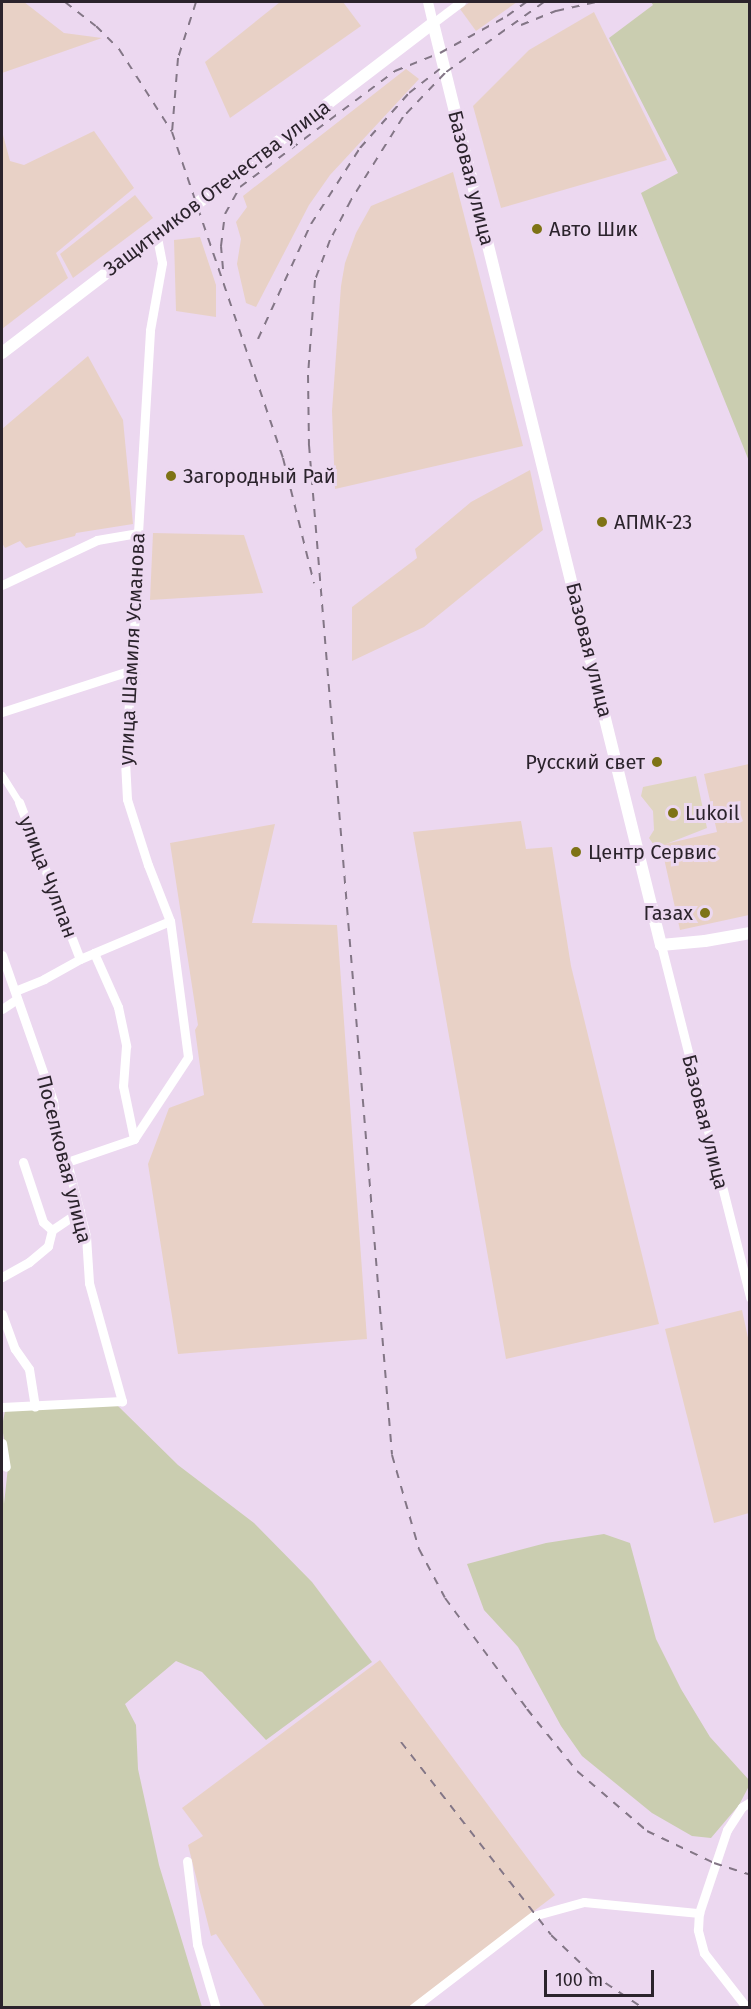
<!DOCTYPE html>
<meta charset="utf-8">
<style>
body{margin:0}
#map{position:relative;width:751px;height:2009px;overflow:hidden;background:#ecd8f0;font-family:"Fira Sans",sans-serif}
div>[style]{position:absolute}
.commercial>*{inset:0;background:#e0d5c1}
.industrial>*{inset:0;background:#e8d1c6}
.green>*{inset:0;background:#cacdb0}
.pedestrian>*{height:7px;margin:-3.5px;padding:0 3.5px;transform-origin:3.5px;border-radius:3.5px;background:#fff}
.minor>*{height:9px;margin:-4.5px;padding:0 4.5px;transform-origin:4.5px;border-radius:4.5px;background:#fff}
.tertiary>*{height:10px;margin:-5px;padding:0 5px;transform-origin:5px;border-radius:5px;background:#fff}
.secondary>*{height:12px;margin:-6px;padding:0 6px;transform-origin:6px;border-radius:6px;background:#fff}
.rail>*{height:2px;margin-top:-1px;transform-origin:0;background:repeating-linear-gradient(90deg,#837686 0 8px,transparent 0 16px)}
.dots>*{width:16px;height:16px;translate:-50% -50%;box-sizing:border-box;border:3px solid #ecd8f0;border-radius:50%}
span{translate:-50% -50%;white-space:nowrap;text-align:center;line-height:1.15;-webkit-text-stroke:6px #ecd8f0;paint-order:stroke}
.street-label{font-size:20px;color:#2b232c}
.poi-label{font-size:20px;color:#2b232c}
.left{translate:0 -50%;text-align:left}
.right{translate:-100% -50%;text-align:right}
.frame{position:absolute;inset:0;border:3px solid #2b232c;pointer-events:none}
.scale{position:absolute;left:544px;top:1970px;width:110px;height:27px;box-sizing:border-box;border:3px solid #2b232c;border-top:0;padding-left:8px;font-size:18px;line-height:21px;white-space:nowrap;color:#2b232c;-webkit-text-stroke:4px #ecd8f0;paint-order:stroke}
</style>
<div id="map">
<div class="commercial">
<i style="clip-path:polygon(696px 776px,707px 828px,656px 848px,649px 838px,654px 830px,653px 811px,641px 796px,643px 787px)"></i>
</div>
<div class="industrial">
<i style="clip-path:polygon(2px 2px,24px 2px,64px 33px,102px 38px,2px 73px)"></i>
<i style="clip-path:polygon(280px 2px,343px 2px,361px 26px,230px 118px,205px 62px)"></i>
<i style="clip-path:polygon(470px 2px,517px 2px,476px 31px,460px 9px)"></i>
<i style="clip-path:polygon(594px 12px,667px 160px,501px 208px,473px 106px,529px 50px)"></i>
<i style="clip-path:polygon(406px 69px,419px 79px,330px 175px,309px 205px,256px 307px,246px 303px,237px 264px,241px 239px,236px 222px,247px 207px,243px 196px)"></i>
<i style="clip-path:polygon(2px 131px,10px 161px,24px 165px,94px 131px,134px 188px,56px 253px,68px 278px,2px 329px)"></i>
<i style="clip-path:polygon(453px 172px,523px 446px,335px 489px,332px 411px,341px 286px,345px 263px,356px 233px,371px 206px)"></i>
<i style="clip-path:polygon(135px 195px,153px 218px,73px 278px,60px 254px)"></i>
<i style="clip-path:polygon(200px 237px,216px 285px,216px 317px,176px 311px,174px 240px)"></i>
<i style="clip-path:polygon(88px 356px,123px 420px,133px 524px,76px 533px,75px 536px,26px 548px,20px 541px,5px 548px,2px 543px,2px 429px)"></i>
<i style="clip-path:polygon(530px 470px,543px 530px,424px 627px,352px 661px,352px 607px,417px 558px,415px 549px,471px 502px)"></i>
<i style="clip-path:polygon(153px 533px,244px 535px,263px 593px,150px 600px)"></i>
<i style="clip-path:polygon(749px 764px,749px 915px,680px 930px,661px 845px,717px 832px,704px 774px)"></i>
<i style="clip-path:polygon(521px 821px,526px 849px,552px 847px,571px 966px,659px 1324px,506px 1359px,413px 832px)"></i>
<i style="clip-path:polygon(275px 824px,252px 923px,337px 925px,367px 1339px,178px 1354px,148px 1164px,169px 1108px,204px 1095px,195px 1030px,198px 1025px,170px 843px)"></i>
<i style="clip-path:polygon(742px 1310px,750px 1347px,749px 1513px,714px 1523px,665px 1329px)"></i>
<i style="clip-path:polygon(380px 1660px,555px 1895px,409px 2007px,265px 2007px,216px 1934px,211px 1936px,188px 1845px,203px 1836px,182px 1808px)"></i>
</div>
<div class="green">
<i style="clip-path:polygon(651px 2px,749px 2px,749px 461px,641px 193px,678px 173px,609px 38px,653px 5px)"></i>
<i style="clip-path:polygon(106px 1405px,118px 1406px,178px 1465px,254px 1523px,312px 1582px,372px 1662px,266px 1740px,202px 1672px,176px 1661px,125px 1704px,136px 1725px,138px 1769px,159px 1865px,202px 2007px,2px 2007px,2px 1457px,4px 1504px,8px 1467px,2px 1426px,5px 1411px)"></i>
<i style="clip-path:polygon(604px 1534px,630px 1543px,656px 1639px,681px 1689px,710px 1737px,749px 1780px,749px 1786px,739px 1805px,711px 1838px,692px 1836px,652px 1813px,582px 1756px,561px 1726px,518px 1647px,484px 1610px,467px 1564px,546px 1543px)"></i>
</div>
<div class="pedestrian">
<i style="left:2px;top:775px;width:32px;rotate:58deg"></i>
</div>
<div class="minor">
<i style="left:433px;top:23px;width:35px;rotate:-37deg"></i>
<i style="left:2px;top:585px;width:105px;rotate:-25.3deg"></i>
<i style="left:97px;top:540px;width:42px;rotate:-9.7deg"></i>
<i style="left:2px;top:712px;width:137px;rotate:-17.9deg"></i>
<i style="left:19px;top:802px;width:168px;rotate:68.8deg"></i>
<i style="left:80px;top:959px;width:15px;rotate:-23deg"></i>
<i style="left:94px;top:953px;width:59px;rotate:66deg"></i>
<i style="left:118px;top:1007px;width:40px;rotate:78deg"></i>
<i style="left:126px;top:1046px;width:40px;rotate:94.3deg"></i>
<i style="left:123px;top:1086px;width:54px;rotate:78.3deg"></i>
<i style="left:661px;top:945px;width:364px;rotate:75.8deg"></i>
<i style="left:94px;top:953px;width:82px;rotate:-22.8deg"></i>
<i style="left:2px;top:955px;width:155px;rotate:70.7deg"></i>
<i style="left:53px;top:1101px;width:41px;rotate:83deg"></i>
<i style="left:58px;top:1142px;width:22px;rotate:66deg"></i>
<i style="left:67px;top:1162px;width:76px;rotate:75.6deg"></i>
<i style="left:86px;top:1236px;width:47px;rotate:86.3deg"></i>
<i style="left:89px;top:1283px;width:123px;rotate:74.4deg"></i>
<i style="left:122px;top:1401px;width:120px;rotate:177.1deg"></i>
<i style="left:15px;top:991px;width:31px;rotate:-22deg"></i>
<i style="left:44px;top:979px;width:41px;rotate:-29.1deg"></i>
<i style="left:2px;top:1009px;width:18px;rotate:-34deg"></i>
<i style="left:23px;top:1162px;width:63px;rotate:71.6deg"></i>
<i style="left:43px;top:1222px;width:12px;rotate:42deg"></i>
<i style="left:67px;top:1162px;width:71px;rotate:-18.9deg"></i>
<i style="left:134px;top:1139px;width:98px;rotate:-56.6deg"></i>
<i style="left:188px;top:1057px;width:137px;rotate:-97.5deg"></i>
<i style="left:170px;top:921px;width:60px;rotate:-111.4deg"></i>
<i style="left:148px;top:865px;width:69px;rotate:-107.7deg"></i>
<i style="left:127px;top:799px;width:38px;rotate:-93deg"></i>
<i style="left:125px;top:761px;width:190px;rotate:-86.1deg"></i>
<i style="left:138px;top:571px;width:38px;rotate:-90deg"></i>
<i style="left:138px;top:533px;width:203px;rotate:-86.6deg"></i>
<i style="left:150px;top:330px;width:68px;rotate:-79.8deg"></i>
<i style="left:162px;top:263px;width:31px;rotate:-101deg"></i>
<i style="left:2px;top:1277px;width:31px;rotate:-29deg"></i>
<i style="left:29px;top:1262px;width:25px;rotate:-40deg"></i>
<i style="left:48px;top:1246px;width:16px;rotate:-76deg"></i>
<i style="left:52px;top:1230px;width:34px;rotate:-34deg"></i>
<i style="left:2px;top:1314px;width:37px;rotate:70deg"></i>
<i style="left:15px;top:1349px;width:24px;rotate:55deg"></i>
<i style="left:29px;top:1369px;width:38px;rotate:81deg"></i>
<i style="left:2px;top:1443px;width:24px;rotate:81deg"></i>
<i style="left:187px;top:1861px;width:84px;rotate:83.1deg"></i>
<i style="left:197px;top:1944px;width:67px;rotate:73.5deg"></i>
<i style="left:413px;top:2008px;width:151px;rotate:-37.5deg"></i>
<i style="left:533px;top:1916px;width:53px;rotate:-15.4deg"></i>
<i style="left:584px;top:1902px;width:116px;rotate:5.5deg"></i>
<i style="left:747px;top:2008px;width:70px;rotate:-128deg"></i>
<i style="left:704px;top:1953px;width:24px;rotate:-105deg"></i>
<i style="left:698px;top:1930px;width:17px;rotate:-87deg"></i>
<i style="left:699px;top:1913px;width:88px;rotate:-71.4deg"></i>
<i style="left:727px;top:1830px;width:27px;rotate:-57deg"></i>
<i style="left:742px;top:1807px;width:9px;rotate:-32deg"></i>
</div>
<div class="tertiary">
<i style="left:428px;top:2px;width:22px;rotate:77deg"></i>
</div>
<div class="secondary">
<i style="left:2px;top:353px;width:543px;rotate:-37.44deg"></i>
<i style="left:433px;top:23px;width:950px;rotate:76.11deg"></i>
<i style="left:661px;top:945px;width:44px;rotate:-5.2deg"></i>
<i style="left:705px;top:941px;width:46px;rotate:-10.1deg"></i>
</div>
<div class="rail">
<i style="left:65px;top:2px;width:39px;rotate:38deg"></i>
<i style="left:96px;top:26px;width:33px;rotate:45deg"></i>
<i style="left:119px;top:49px;width:98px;rotate:57.4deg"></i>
<i style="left:196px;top:2px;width:59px;rotate:107.8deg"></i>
<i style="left:178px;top:58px;width:74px;rotate:94.6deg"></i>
<i style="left:172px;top:132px;width:344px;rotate:71.2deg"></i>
<i style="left:283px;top:458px;width:129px;rotate:76.1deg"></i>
<i style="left:544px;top:2px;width:122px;rotate:144.4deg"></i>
<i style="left:445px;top:73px;width:61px;rotate:133.7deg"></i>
<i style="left:403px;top:117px;width:98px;rotate:122.1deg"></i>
<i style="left:351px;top:200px;width:45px;rotate:117.7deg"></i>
<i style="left:330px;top:240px;width:43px;rotate:110.6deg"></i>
<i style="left:315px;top:280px;width:95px;rotate:94.2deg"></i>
<i style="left:308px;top:375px;width:70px;rotate:89.2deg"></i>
<i style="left:309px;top:445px;width:1013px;rotate:85.3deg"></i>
<i style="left:392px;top:1455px;width:98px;rotate:74deg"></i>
<i style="left:419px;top:1549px;width:55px;rotate:62deg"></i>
<i style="left:445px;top:1598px;width:138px;rotate:53.5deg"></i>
<i style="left:527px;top:1709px;width:80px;rotate:51.1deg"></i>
<i style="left:577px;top:1771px;width:92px;rotate:40.6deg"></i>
<i style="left:647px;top:1831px;width:74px;rotate:25.5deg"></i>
<i style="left:714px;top:1863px;width:38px;rotate:18deg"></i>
<i style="left:521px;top:25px;width:38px;rotate:-22deg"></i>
<i style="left:556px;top:11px;width:41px;rotate:-12.7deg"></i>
<i style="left:223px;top:269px;width:23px;rotate:-95deg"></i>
<i style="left:221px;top:246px;width:32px;rotate:-83deg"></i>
<i style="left:225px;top:214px;width:31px;rotate:-61deg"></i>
<i style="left:240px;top:187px;width:194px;rotate:-36.8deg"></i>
<i style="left:395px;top:71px;width:48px;rotate:-21.8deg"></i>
<i style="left:440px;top:53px;width:77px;rotate:-28.9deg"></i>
<i style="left:507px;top:16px;width:24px;rotate:-36deg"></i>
<i style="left:258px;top:339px;width:127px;rotate:-65.3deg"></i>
<i style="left:311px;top:224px;width:90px;rotate:-57.2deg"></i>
<i style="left:360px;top:148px;width:74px;rotate:-48.3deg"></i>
<i style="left:409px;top:93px;width:39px;rotate:-38deg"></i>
<i style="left:401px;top:1742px;width:244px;rotate:52.1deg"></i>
<i style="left:551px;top:1935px;width:57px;rotate:43.6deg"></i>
<i style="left:592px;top:1974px;width:61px;rotate:33.7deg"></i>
</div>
<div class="dots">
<i style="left:537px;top:229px;background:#7e7315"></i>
<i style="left:171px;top:476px;background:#7e7315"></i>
<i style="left:602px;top:522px;background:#7e7315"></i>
<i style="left:657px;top:762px;background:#7e7315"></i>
<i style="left:673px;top:813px;background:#7e7315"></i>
<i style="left:576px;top:852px;background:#7e7315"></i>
<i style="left:705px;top:913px;background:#7e7315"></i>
</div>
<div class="street-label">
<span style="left:471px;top:178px;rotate:76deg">Базовая улица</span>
<span style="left:217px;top:188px;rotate:-37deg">Защитников Отечества улица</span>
<span style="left:132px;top:649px;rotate:-87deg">улица Шамиля Усманова</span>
<span style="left:589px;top:650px;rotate:76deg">Базовая улица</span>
<span style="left:48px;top:877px;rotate:69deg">улица Чулпан</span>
<span style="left:705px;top:1122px;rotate:76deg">Базовая улица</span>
<span style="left:64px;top:1159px;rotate:76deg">Поселковая улица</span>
</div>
<div class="poi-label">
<span class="left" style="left:549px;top:229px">Авто Шик</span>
<span class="left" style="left:183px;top:476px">Загородный Рай</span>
<span class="left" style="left:614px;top:522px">АПМК-23</span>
<span class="right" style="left:645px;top:762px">Русский свет</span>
<span class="left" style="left:685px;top:813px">Lukoil</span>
<span class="left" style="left:588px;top:852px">Центр Сервис</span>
<span class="right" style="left:693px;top:913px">Газах</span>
</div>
<div class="frame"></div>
<div class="scale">100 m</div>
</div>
